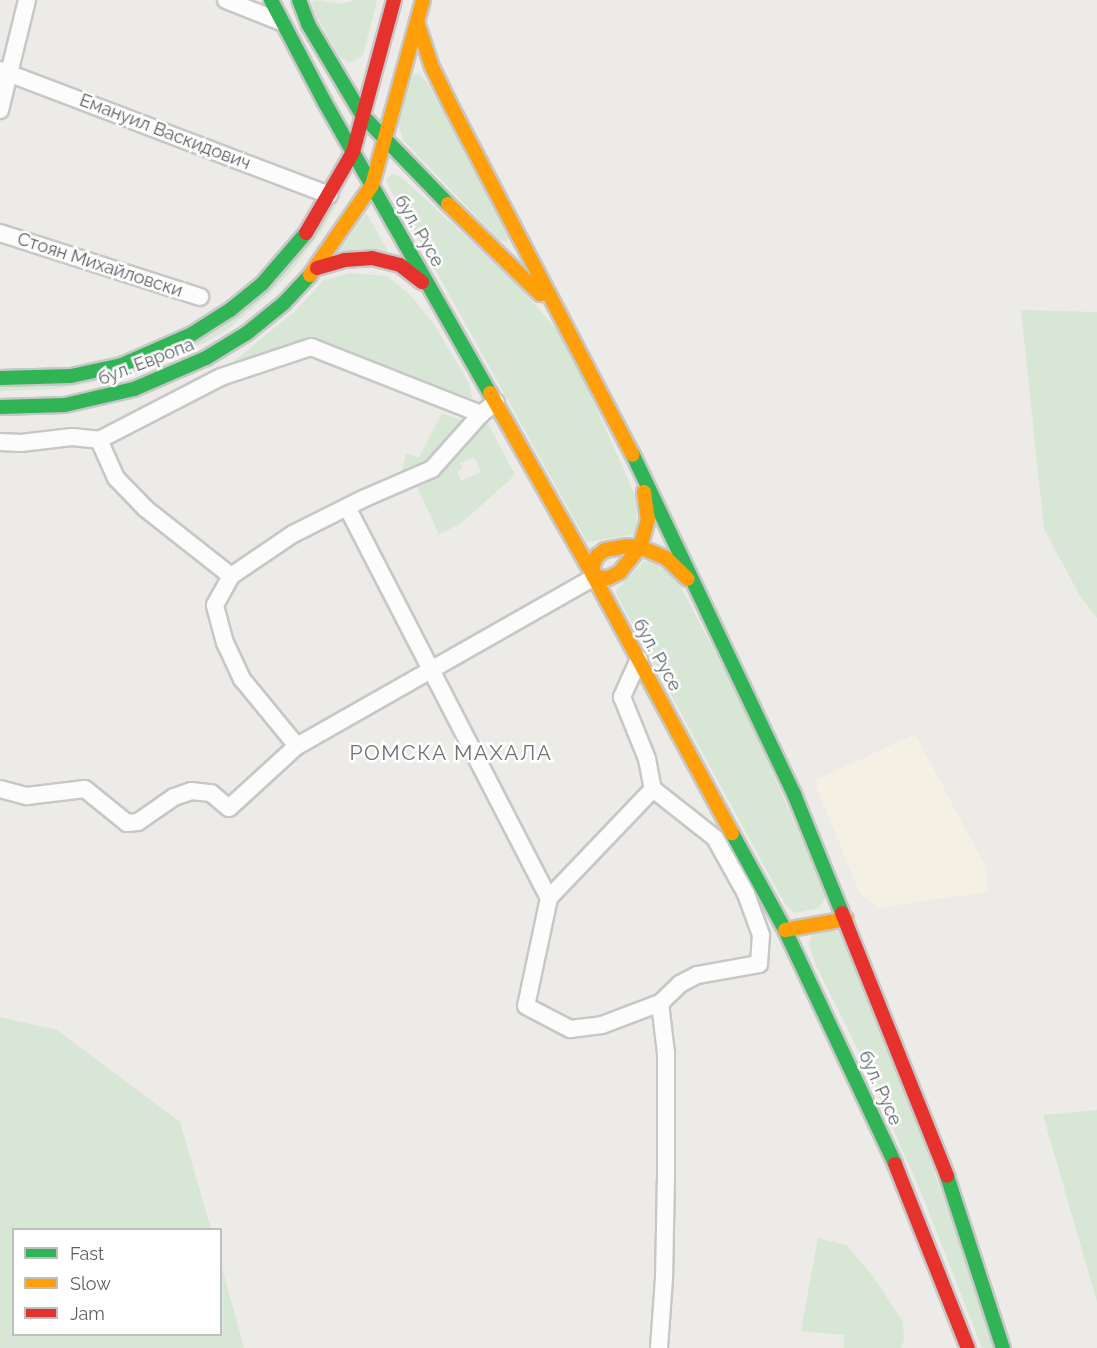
<!DOCTYPE html>
<meta charset="utf-8">
<style>
body{margin:0}
#map{position:relative;width:1097px;height:1348px;overflow:hidden;background:#ecebe8;font-family:Raleway,sans-serif}
div>[style]{position:absolute}
.commercial>*{inset:0;background:#f4f0e3}
.green>*{inset:0;background:#d7e6d5}
.roads{filter:drop-shadow(2px 0 #c7c7c7) drop-shadow(-2px 0 #c7c7c7) drop-shadow(0 2px #c7c7c7) drop-shadow(0 -2px #c7c7c7)}
.street>*{height:16px;margin:-8px;padding:0 8px;transform-origin:8px;border-radius:8px;background:#fcfcfc}
.fast>*{height:14px;margin:-7px;padding:0 7px;transform-origin:7px;border-radius:7px;background:#30b455}
.slow>*{height:14px;margin:-7px;padding:0 7px;transform-origin:7px;border-radius:7px;background:#ff9f0a}
.jam>*{height:14px;margin:-7px;padding:0 7px;transform-origin:7px;border-radius:7px;background:#e5322d}
span{translate:-50% -50%;white-space:nowrap;text-align:center;line-height:1.15;-webkit-text-stroke:5px #fff;paint-order:stroke}
.street-label{font-size:18px;color:#5d6064}
.quarter-label{font-size:21px;color:#6e7276;letter-spacing:1.5px}
.legend{position:absolute;left:12px;top:1228px;width:210px;height:108px;box-sizing:border-box;background:#fff;border:2px solid #bebfc1;margin:0;padding:8px 10px;list-style:none;font-size:18px;color:#5d6064}
.legend li{display:flex;align-items:center;gap:12px;height:30px}
.legend b{width:30px;border:2px solid #bebfc1}
</style>
<div id="map">
<div class="commercial">
<i style="clip-path:polygon(915px 734px,987px 869px,987px 892px,878px 908px,860px 894px,814px 781px)"></i>
</div>
<div class="green">
<i style="clip-path:polygon(316px 0,340px 4px,355px 0,377px 0,363px 55px,355px 61px,348px 62px,339px 56px,316px 15px,311px 2px)"></i>
<i style="clip-path:polygon(419px 74px,427px 82px,509px 238px,506px 242px,499px 240px,403px 140px,398px 123px,413px 75px)"></i>
<i style="clip-path:polygon(392px 174px,401px 177px,512px 279px,558px 331px,571px 351px,636px 497px,637px 534px,587px 542px,387px 183px,386px 179px)"></i>
<i style="clip-path:polygon(343px 192px,323px 229px,292px 270px,267px 296px,229px 328px,206px 342px,146px 369px,95px 382px,53px 389px,0 391px,0 383px,201px 336px)"></i>
<i style="clip-path:polygon(366px 213px,387px 249px,387px 252px,338px 252px)"></i>
<i style="clip-path:polygon(350px 273px,387px 276px,410px 295px,433px 323px,469px 383px,472px 397px,467px 402px,317px 342px,222px 371px,294px 312px,324px 280px)"></i>
<i style="clip-path:polygon(1021px 310px,1097px 312px,1097px 618px,1080px 596px,1044px 529px)"></i>
<i style="clip-path:polygon(evenodd,442px 413px,458px 419px,487px 422px,515px 475px,460px 524px,439px 534px,416px 485px,402px 470px,406px 454px,419px 457px,442px 413px,474px 457px,481px 472px,461px 481px,457px 472px,463px 469px,460px 463px,474px 457px)"></i>
<i style="clip-path:polygon(644px 561px,654px 562px,679px 583px,740px 700px,827px 896px,819px 908px,795px 913px,785px 904px,615px 592px)"></i>
<i style="clip-path:polygon(829px 931px,842px 932px,881px 1025px,998px 1348px,982px 1348px,923px 1197px,864px 1062px,816px 965px,809px 945px,811px 936px)"></i>
<i style="clip-path:polygon(0 1017px,57px 1030px,180px 1122px,211px 1229px,14px 1230px,14px 1334px,220px 1334px,221px 1264px,244px 1348px,0 1348px)"></i>
<i style="clip-path:polygon(1097px 1110px,1097px 1302px,1043px 1115px)"></i>
<i style="clip-path:polygon(818px 1238px,846px 1245px,873px 1276px,903px 1322px,904px 1340px,901px 1348px,844px 1348px,844px 1335px,801px 1331px)"></i>
</div>
<div class="roads">
<div class="street">
<i style="left:226px;top:0;width:59px;rotate:21.8deg"></i>
<i style="left:0;top:70px;width:352px;rotate:20.8deg"></i>
<i style="left:0;top:110px;width:113px;rotate:-76.2deg"></i>
<i style="left:0;top:233px;width:210px;rotate:17.7deg"></i>
<i style="left:99px;top:440px;width:137px;rotate:-27.3deg"></i>
<i style="left:221px;top:377px;width:95px;rotate:-18.4deg"></i>
<i style="left:311px;top:347px;width:183px;rotate:21.5deg"></i>
<i style="left:0;top:442px;width:21px;rotate:3deg"></i>
<i style="left:21px;top:443px;width:51px;rotate:-6.7deg"></i>
<i style="left:72px;top:437px;width:27px;rotate:6deg"></i>
<i style="left:99px;top:440px;width:42px;rotate:65.9deg"></i>
<i style="left:116px;top:478px;width:43px;rotate:45.9deg"></i>
<i style="left:146px;top:509px;width:108px;rotate:38.2deg"></i>
<i style="left:347px;top:507px;width:440px;rotate:62.7deg"></i>
<i style="left:639px;top:659px;width:42px;rotate:114.1deg"></i>
<i style="left:622px;top:697px;width:67px;rotate:68deg"></i>
<i style="left:647px;top:759px;width:31px;rotate:79deg"></i>
<i style="left:653px;top:789px;width:79px;rotate:38.3deg"></i>
<i style="left:715px;top:838px;width:64px;rotate:61deg"></i>
<i style="left:746px;top:894px;width:44px;rotate:69.9deg"></i>
<i style="left:761px;top:935px;width:29px;rotate:94deg"></i>
<i style="left:759px;top:964px;width:63px;rotate:169.9deg"></i>
<i style="left:697px;top:975px;width:19px;rotate:152deg"></i>
<i style="left:680px;top:984px;width:28px;rotate:136deg"></i>
<i style="left:660px;top:1003px;width:50px;rotate:83.2deg"></i>
<i style="left:666px;top:1053px;width:123px;rotate:90deg"></i>
<i style="left:666px;top:1176px;width:102px;rotate:91.1deg"></i>
<i style="left:664px;top:1278px;width:70px;rotate:94.1deg"></i>
<i style="left:297px;top:746px;width:87px;rotate:-129.4deg"></i>
<i style="left:242px;top:679px;width:40px;rotate:-115deg"></i>
<i style="left:225px;top:643px;width:39px;rotate:-105deg"></i>
<i style="left:215px;top:605px;width:33px;rotate:-61deg"></i>
<i style="left:231px;top:576px;width:75px;rotate:-34.1deg"></i>
<i style="left:293px;top:534px;width:80px;rotate:-26.6deg"></i>
<i style="left:365px;top:498px;width:73px;rotate:-23.4deg"></i>
<i style="left:432px;top:469px;width:74px;rotate:-48.3deg"></i>
<i style="left:481px;top:414px;width:19px;rotate:-39deg"></i>
<i style="left:0;top:789px;width:28px;rotate:15deg"></i>
<i style="left:27px;top:796px;width:58px;rotate:-6.9deg"></i>
<i style="left:85px;top:789px;width:54px;rotate:39deg"></i>
<i style="left:127px;top:823px;width:11px;rotate:-5deg"></i>
<i style="left:138px;top:822px;width:44px;rotate:-34.8deg"></i>
<i style="left:174px;top:797px;width:18px;rotate:-19deg"></i>
<i style="left:191px;top:791px;width:20px;rotate:6deg"></i>
<i style="left:211px;top:793px;width:23px;rotate:40deg"></i>
<i style="left:229px;top:808px;width:92px;rotate:-42.4deg"></i>
<i style="left:297px;top:746px;width:342px;rotate:-29.6deg"></i>
<i style="left:653px;top:789px;width:151px;rotate:133.7deg"></i>
<i style="left:549px;top:898px;width:110px;rotate:102deg"></i>
<i style="left:526px;top:1006px;width:50px;rotate:27.6deg"></i>
<i style="left:570px;top:1029px;width:32px;rotate:-7deg"></i>
<i style="left:602px;top:1025px;width:62px;rotate:-20.8deg"></i>
</div>
<div class="fast">
<i style="left:271px;top:0;width:116px;rotate:62.3deg"></i>
<i style="left:325px;top:103px;width:334px;rotate:60.4deg"></i>
<i style="left:299px;top:0;width:26px;rotate:69deg"></i>
<i style="left:308px;top:24px;width:106px;rotate:59.3deg"></i>
<i style="left:362px;top:115px;width:124px;rotate:46deg"></i>
<i style="left:0;top:378px;width:71px;rotate:-1.6deg"></i>
<i style="left:71px;top:376px;width:52px;rotate:-12.2deg"></i>
<i style="left:122px;top:365px;width:77px;rotate:-23.9deg"></i>
<i style="left:192px;top:334px;width:45px;rotate:-32.3deg"></i>
<i style="left:230px;top:310px;width:41px;rotate:-39.1deg"></i>
<i style="left:262px;top:284px;width:67px;rotate:-49.2deg"></i>
<i style="left:0;top:407px;width:65px;rotate:-1.8deg"></i>
<i style="left:65px;top:405px;width:71px;rotate:-13.1deg"></i>
<i style="left:134px;top:389px;width:78px;rotate:-23.3deg"></i>
<i style="left:206px;top:358px;width:48px;rotate:-31.4deg"></i>
<i style="left:247px;top:333px;width:48px;rotate:-39deg"></i>
<i style="left:284px;top:303px;width:38px;rotate:-47deg"></i>
<i style="left:633px;top:455px;width:375px;rotate:64.6deg"></i>
<i style="left:794px;top:794px;width:128px;rotate:68deg"></i>
<i style="left:732px;top:833px;width:111px;rotate:61.3deg"></i>
<i style="left:785px;top:930px;width:259px;rotate:64.8deg"></i>
<i style="left:947px;top:1176px;width:181px;rotate:72deg"></i>
</div>
<div class="slow">
<i style="left:417px;top:22px;width:47px;rotate:71.6deg"></i>
<i style="left:432px;top:67px;width:46px;rotate:64deg"></i>
<i style="left:452px;top:108px;width:391px;rotate:62.5deg"></i>
<i style="left:448px;top:204px;width:129px;rotate:44.4deg"></i>
<i style="left:310px;top:275px;width:109px;rotate:-55.4deg"></i>
<i style="left:372px;top:185px;width:192px;rotate:-74.6deg"></i>
<i style="left:490px;top:393px;width:211px;rotate:60.5deg"></i>
<i style="left:594px;top:577px;width:291px;rotate:61.7deg"></i>
<i style="left:644px;top:492px;width:27px;rotate:82deg"></i>
<i style="left:648px;top:519px;width:29px;rotate:106deg"></i>
<i style="left:640px;top:547px;width:32px;rotate:129deg"></i>
<i style="left:620px;top:572px;width:13px;rotate:153deg"></i>
<i style="left:608px;top:578px;width:14px;rotate:-176deg"></i>
<i style="left:594px;top:577px;width:12px;rotate:-95deg"></i>
<i style="left:593px;top:565px;width:10px;rotate:-66deg"></i>
<i style="left:597px;top:556px;width:10px;rotate:-37deg"></i>
<i style="left:605px;top:550px;width:23px;rotate:-10deg"></i>
<i style="left:628px;top:546px;width:12px;rotate:5deg"></i>
<i style="left:640px;top:547px;width:28px;rotate:23deg"></i>
<i style="left:666px;top:558px;width:30px;rotate:44deg"></i>
<i style="left:785px;top:930px;width:62px;rotate:-10.2deg"></i>
</div>
<div class="jam">
<i style="left:306px;top:233px;width:94px;rotate:-59.9deg"></i>
<i style="left:353px;top:152px;width:157px;rotate:-74.9deg"></i>
<i style="left:317px;top:268px;width:29px;rotate:-16deg"></i>
<i style="left:345px;top:260px;width:27px;rotate:-4deg"></i>
<i style="left:372px;top:258px;width:29px;rotate:14deg"></i>
<i style="left:400px;top:265px;width:28px;rotate:38deg"></i>
<i style="left:842px;top:913px;width:283px;rotate:68.2deg"></i>
<i style="left:895px;top:1164px;width:198px;rotate:68.4deg"></i>
</div>
</div>
<div class="street-label">
<span style="left:165px;top:132px;rotate:21deg">Емануил Васкидович</span>
<span style="left:419px;top:231px;rotate:60deg">бул. Русе</span>
<span style="left:100px;top:265px;rotate:18deg">Стоян Михайловски</span>
<span style="left:146px;top:362px;rotate:-21deg">бул. Европа</span>
<span style="left:657px;top:655px;rotate:61deg">бул. Русе</span>
<span style="left:880px;top:1088px;rotate:66deg">бул. Русе</span>
</div>
<div class="quarter-label">
<span style="left:451px;top:753px">РОМСКА МАХАЛА</span>
</div>
<ul class="legend">
<li><b style="height:8px;background:#30b455"></b>Fast</li>
<li><b style="height:8px;background:#ff9f0a"></b>Slow</li>
<li><b style="height:8px;background:#e5322d"></b>Jam</li>
</ul>
</div>
